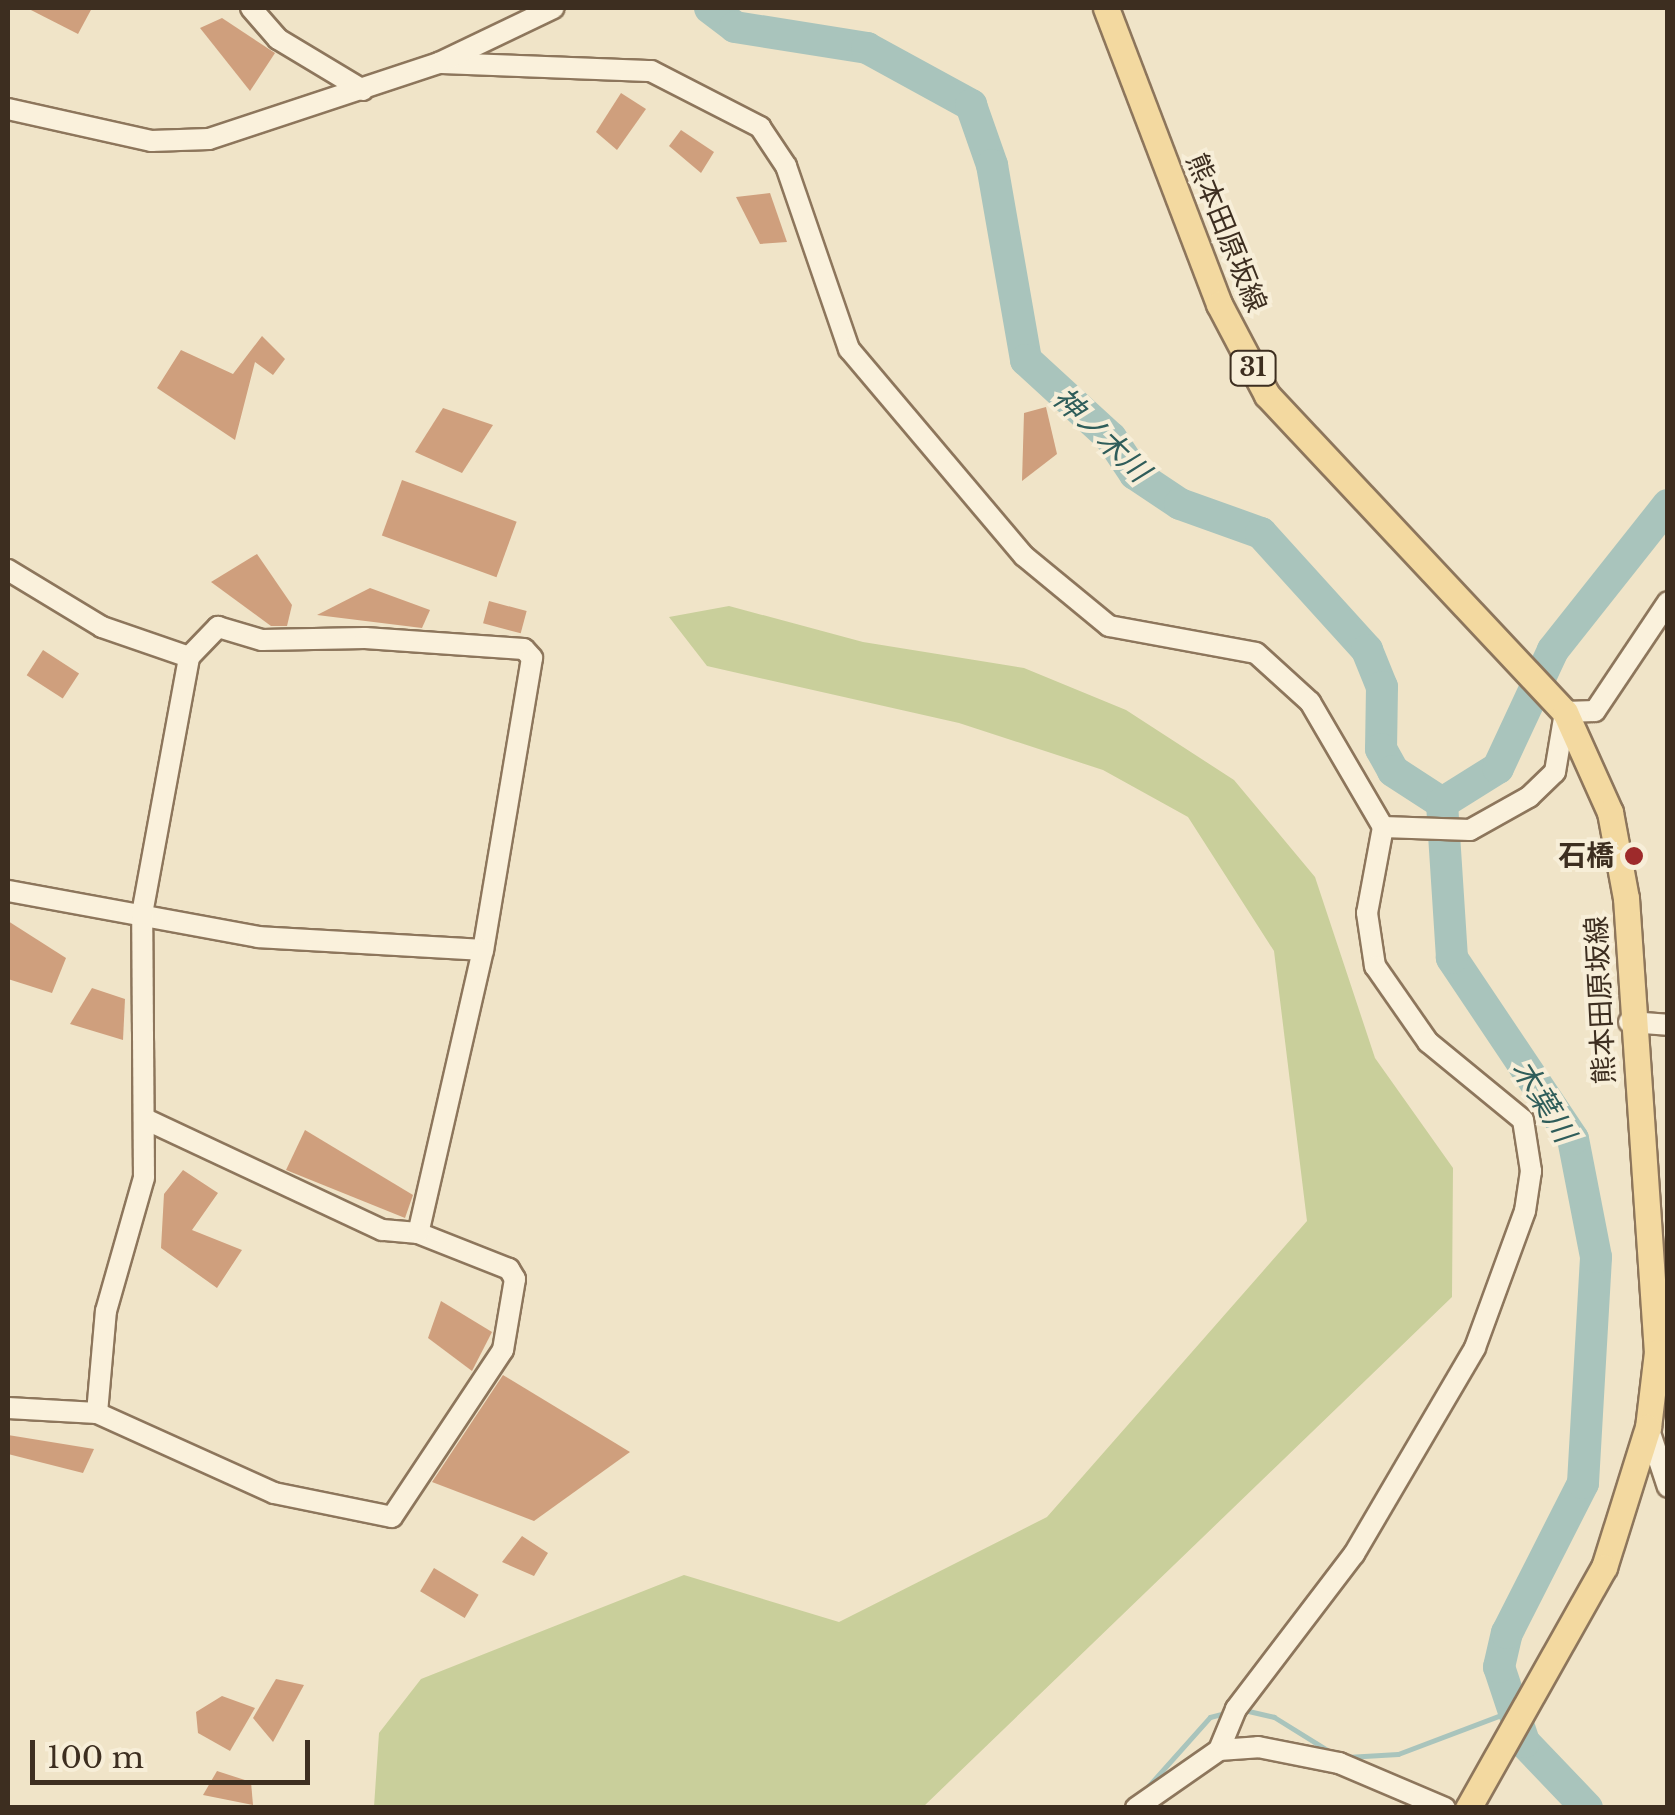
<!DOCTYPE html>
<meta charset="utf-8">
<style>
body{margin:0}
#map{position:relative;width:1675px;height:1815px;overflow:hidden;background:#f0e4c8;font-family:"Libre Baskerville","Noto Sans JP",serif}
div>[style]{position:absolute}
.green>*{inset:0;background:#c9cf9b}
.stream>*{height:5px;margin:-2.5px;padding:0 2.5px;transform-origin:2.5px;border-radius:2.5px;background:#a9c4bc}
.river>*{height:32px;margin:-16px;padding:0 16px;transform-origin:16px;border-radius:16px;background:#a9c4bc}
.building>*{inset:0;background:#cf9f7d;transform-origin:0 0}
.roads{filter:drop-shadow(2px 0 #8d765c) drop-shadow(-2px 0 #8d765c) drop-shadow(0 2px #8d765c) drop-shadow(0 -2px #8d765c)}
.minor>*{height:20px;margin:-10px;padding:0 10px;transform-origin:10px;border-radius:10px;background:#faf1dc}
.major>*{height:25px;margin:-12.5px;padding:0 12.5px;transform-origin:12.5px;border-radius:12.5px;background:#f3d9a0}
.dots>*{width:28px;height:28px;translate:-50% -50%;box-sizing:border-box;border:5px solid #f7eed8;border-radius:50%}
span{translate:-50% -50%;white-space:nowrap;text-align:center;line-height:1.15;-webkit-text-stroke:8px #f7eed8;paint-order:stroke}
.shield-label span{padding:2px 8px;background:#f7eed8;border:2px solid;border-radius:8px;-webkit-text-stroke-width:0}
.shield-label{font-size:25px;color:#3d2e20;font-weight:700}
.street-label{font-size:28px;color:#3d2e20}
.poi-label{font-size:28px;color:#3d2e20;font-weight:700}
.right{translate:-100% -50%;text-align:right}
.water-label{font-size:30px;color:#2f5d5a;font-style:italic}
.frame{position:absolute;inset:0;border:10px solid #3d2e20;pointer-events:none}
.scale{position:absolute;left:30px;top:1740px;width:280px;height:45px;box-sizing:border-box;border:5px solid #3d2e20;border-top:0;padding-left:12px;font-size:30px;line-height:35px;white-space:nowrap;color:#3d2e20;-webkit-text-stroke:8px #f7eed8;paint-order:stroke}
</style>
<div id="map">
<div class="green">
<i style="clip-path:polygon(729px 606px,863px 642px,1024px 668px,1126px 710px,1234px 780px,1315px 877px,1375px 1058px,1453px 1168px,1452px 1297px,923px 1807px,374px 1807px,379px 1733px,421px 1679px,684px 1575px,839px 1622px,1047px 1517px,1307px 1221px,1274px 951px,1188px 817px,1103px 770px,959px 723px,707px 666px,669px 617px)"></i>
</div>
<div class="stream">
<i style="left:1244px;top:1710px;width:31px;rotate:13deg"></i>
<i style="left:1274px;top:1717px;width:68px;rotate:31.8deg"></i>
<i style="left:1347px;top:1757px;width:51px;rotate:-3.4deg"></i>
<i style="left:1398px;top:1754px;width:119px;rotate:-20.7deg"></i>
<i style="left:1144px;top:1791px;width:99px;rotate:-48.3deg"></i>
<i style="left:1210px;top:1717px;width:20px;rotate:-15deg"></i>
</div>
<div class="river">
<i style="left:710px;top:8px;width:31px;rotate:37deg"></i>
<i style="left:735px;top:27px;width:134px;rotate:9deg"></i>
<i style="left:867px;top:48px;width:119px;rotate:28.7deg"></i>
<i style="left:971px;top:105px;width:64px;rotate:70.7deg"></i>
<i style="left:992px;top:165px;width:198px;rotate:80.1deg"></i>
<i style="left:1026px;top:360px;width:115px;rotate:42.5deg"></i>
<i style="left:1111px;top:438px;width:43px;rotate:56.3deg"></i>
<i style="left:1135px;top:474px;width:54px;rotate:33.7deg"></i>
<i style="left:1180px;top:504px;width:86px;rotate:19.7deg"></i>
<i style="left:1261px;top:533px;width:158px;rotate:47.8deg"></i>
<i style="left:1367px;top:650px;width:40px;rotate:68deg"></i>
<i style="left:1382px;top:687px;width:62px;rotate:90.9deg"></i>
<i style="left:1381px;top:749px;width:25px;rotate:61deg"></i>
<i style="left:1393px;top:771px;width:59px;rotate:33.1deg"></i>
<i style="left:1587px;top:1808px;width:91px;rotate:-133.7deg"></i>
<i style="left:1524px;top:1742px;width:79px;rotate:-108.4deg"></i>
<i style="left:1499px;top:1667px;width:35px;rotate:-77deg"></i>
<i style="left:1507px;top:1633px;width:168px;rotate:-63.1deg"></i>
<i style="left:1583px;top:1483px;width:226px;rotate:-86.7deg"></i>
<i style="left:1596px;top:1257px;width:120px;rotate:-101deg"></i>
<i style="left:1573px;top:1139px;width:218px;rotate:-123.8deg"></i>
<i style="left:1452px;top:958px;width:155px;rotate:-93.7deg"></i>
<i style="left:1442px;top:803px;width:66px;rotate:-32deg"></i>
<i style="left:1498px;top:768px;width:130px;rotate:-65deg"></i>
<i style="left:1553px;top:650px;width:185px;rotate:-51.6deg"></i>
</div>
<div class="building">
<i style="clip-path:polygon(27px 8px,92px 8px,78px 34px)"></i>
<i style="clip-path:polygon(222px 18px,275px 53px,250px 91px,200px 28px)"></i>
<i style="clip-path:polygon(621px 93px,646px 109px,617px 150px,596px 132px)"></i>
<i style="clip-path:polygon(681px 130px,714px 152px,701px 173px,669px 146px)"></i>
<i style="clip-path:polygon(770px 193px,787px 242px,760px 244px,736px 197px)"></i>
<i style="clip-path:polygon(262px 336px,285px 359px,273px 375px,255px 362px,235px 440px,157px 388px,181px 350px,233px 374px)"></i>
<i style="clip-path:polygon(1046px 407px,1057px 454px,1022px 481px,1024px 413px)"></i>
<i style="clip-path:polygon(443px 408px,493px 425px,462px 473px,415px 452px)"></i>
<i style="left:402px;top:480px;width:122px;height:59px;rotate:20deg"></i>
<i style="clip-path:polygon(257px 554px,292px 605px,287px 626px,271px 626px,211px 582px)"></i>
<i style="clip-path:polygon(370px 588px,430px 610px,422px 628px,317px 615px)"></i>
<i style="left:489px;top:601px;width:39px;height:23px;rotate:15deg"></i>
<i style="left:43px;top:650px;width:43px;height:30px;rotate:33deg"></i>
<i style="clip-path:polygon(8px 921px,66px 958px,52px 993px,8px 979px)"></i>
<i style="clip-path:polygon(92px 988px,125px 999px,123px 1040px,70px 1024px)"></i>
<i style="clip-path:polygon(305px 1130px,413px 1195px,405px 1218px,286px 1170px)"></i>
<i style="clip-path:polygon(183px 1170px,218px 1193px,192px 1230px,242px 1250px,217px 1288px,161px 1248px,164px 1194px)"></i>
<i style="clip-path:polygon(441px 1301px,492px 1332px,472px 1371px,428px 1338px)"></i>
<i style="clip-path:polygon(503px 1375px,630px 1452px,534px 1521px,432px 1482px)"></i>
<i style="clip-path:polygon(8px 1435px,94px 1449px,83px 1473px,8px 1454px)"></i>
<i style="clip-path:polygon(522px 1536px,548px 1553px,534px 1576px,502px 1562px)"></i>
<i style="left:434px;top:1568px;width:52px;height:27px;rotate:31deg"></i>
<i style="clip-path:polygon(276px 1679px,304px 1685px,273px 1742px,253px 1718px)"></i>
<i style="clip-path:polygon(222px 1696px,255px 1708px,230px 1751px,198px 1733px,196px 1712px)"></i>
<i style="clip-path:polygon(217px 1771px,251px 1782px,253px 1805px,203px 1795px)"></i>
</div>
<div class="roads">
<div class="minor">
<i style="left:251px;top:8px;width:41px;rotate:48.9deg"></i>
<i style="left:278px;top:39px;width:99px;rotate:31deg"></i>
<i style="left:439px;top:63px;width:212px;rotate:2.2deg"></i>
<i style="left:651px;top:71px;width:123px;rotate:27.2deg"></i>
<i style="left:760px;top:127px;width:47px;rotate:56.3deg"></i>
<i style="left:786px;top:166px;width:194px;rotate:71deg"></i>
<i style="left:849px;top:349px;width:271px;rotate:49.8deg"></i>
<i style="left:1024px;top:556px;width:110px;rotate:39.5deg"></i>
<i style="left:1109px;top:626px;width:149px;rotate:10.4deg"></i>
<i style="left:1256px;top:653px;width:73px;rotate:42.2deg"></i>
<i style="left:1310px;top:702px;width:145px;rotate:59.7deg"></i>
<i style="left:1383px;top:827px;width:87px;rotate:100.5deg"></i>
<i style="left:1367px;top:913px;width:54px;rotate:81.4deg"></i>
<i style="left:1375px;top:966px;width:93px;rotate:55.1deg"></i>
<i style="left:1428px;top:1042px;width:123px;rotate:39.4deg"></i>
<i style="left:1523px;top:1120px;width:52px;rotate:81.1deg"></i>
<i style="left:1531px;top:1171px;width:40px;rotate:98.5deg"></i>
<i style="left:1525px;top:1211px;width:146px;rotate:110.1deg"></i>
<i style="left:1475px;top:1348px;width:239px;rotate:120.4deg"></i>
<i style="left:1354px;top:1554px;width:195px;rotate:127.3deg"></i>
<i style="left:1236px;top:1709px;width:44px;rotate:112.5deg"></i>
<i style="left:8px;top:109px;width:147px;rotate:12.6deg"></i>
<i style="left:151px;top:141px;width:58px;rotate:-2deg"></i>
<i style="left:209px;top:139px;width:242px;rotate:-18.3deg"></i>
<i style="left:439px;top:63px;width:127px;rotate:-25.6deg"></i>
<i style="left:8px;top:570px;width:110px;rotate:31.2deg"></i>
<i style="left:102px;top:627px;width:92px;rotate:19deg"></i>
<i style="left:1383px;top:827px;width:87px;rotate:2deg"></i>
<i style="left:1470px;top:830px;width:68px;rotate:-29.2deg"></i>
<i style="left:1529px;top:797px;width:36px;rotate:-44deg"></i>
<i style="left:1555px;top:772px;width:61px;rotate:-80.5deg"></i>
<i style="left:1565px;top:712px;width:30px;rotate:-2deg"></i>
<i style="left:1595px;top:711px;width:131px;rotate:-56.2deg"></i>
<i style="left:8px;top:891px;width:254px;rotate:10.4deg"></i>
<i style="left:258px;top:937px;width:225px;rotate:3.3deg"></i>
<i style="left:1629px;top:1022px;width:39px;rotate:4deg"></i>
<i style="left:8px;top:1408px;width:89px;rotate:3.2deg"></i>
<i style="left:97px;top:1413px;width:194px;rotate:24.3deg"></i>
<i style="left:274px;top:1493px;width:120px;rotate:11.5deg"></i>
<i style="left:392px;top:1517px;width:201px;rotate:-56.4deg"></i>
<i style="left:503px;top:1350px;width:72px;rotate:-80.4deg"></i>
<i style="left:515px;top:1279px;width:12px;rotate:-121deg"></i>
<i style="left:509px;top:1269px;width:98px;rotate:-158.4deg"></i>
<i style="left:418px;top:1233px;width:36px;rotate:-175deg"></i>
<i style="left:382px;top:1230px;width:262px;rotate:-154.9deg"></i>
<i style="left:97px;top:1413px;width:102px;rotate:-85deg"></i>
<i style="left:106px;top:1311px;width:138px;rotate:-74.1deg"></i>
<i style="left:144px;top:1178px;width:264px;rotate:-90.4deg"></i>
<i style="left:142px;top:914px;width:261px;rotate:-79.6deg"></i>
<i style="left:189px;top:657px;width:42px;rotate:-46deg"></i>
<i style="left:218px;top:627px;width:46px;rotate:16.5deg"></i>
<i style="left:262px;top:640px;width:103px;rotate:-1.1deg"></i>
<i style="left:365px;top:638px;width:159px;rotate:4deg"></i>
<i style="left:524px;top:649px;width:12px;rotate:48deg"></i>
<i style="left:532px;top:658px;width:296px;rotate:99.5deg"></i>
<i style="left:483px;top:950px;width:290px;rotate:102.9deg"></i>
<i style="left:1648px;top:1427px;width:63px;rotate:71.6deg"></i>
<i style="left:1136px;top:1808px;width:101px;rotate:-34.9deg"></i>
<i style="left:1219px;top:1750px;width:39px;rotate:-4deg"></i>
<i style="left:1258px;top:1747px;width:83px;rotate:11.2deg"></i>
<i style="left:1339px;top:1763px;width:115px;rotate:23deg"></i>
</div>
<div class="major">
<i style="left:1106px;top:8px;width:317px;rotate:69.1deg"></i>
<i style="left:1219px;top:304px;width:103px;rotate:62.2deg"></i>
<i style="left:1267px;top:395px;width:435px;rotate:46.8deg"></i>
<i style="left:1565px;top:712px;width:110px;rotate:65.8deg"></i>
<i style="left:1610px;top:812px;width:87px;rotate:79.5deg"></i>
<i style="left:1626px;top:898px;width:455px;rotate:86.1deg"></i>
<i style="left:1657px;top:1352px;width:76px;rotate:96.8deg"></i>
<i style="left:1648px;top:1427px;width:147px;rotate:107.4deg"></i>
<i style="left:1604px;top:1567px;width:277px;rotate:119.4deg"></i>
</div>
</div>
<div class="dots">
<i style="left:1634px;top:856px;background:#9e2a2b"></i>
</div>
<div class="shield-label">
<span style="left:1253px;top:368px">31</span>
</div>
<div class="street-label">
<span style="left:1226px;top:233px;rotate:68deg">熊本田原坂線</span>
<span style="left:1601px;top:1000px;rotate:-93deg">熊本田原坂線</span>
</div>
<div class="poi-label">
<span class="right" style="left:1614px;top:856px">石橋</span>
</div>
<div class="water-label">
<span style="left:1101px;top:435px;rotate:44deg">神ノ木川</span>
<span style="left:1543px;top:1101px;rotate:58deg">木葉川</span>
</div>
<div class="frame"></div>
<div class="scale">100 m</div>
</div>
